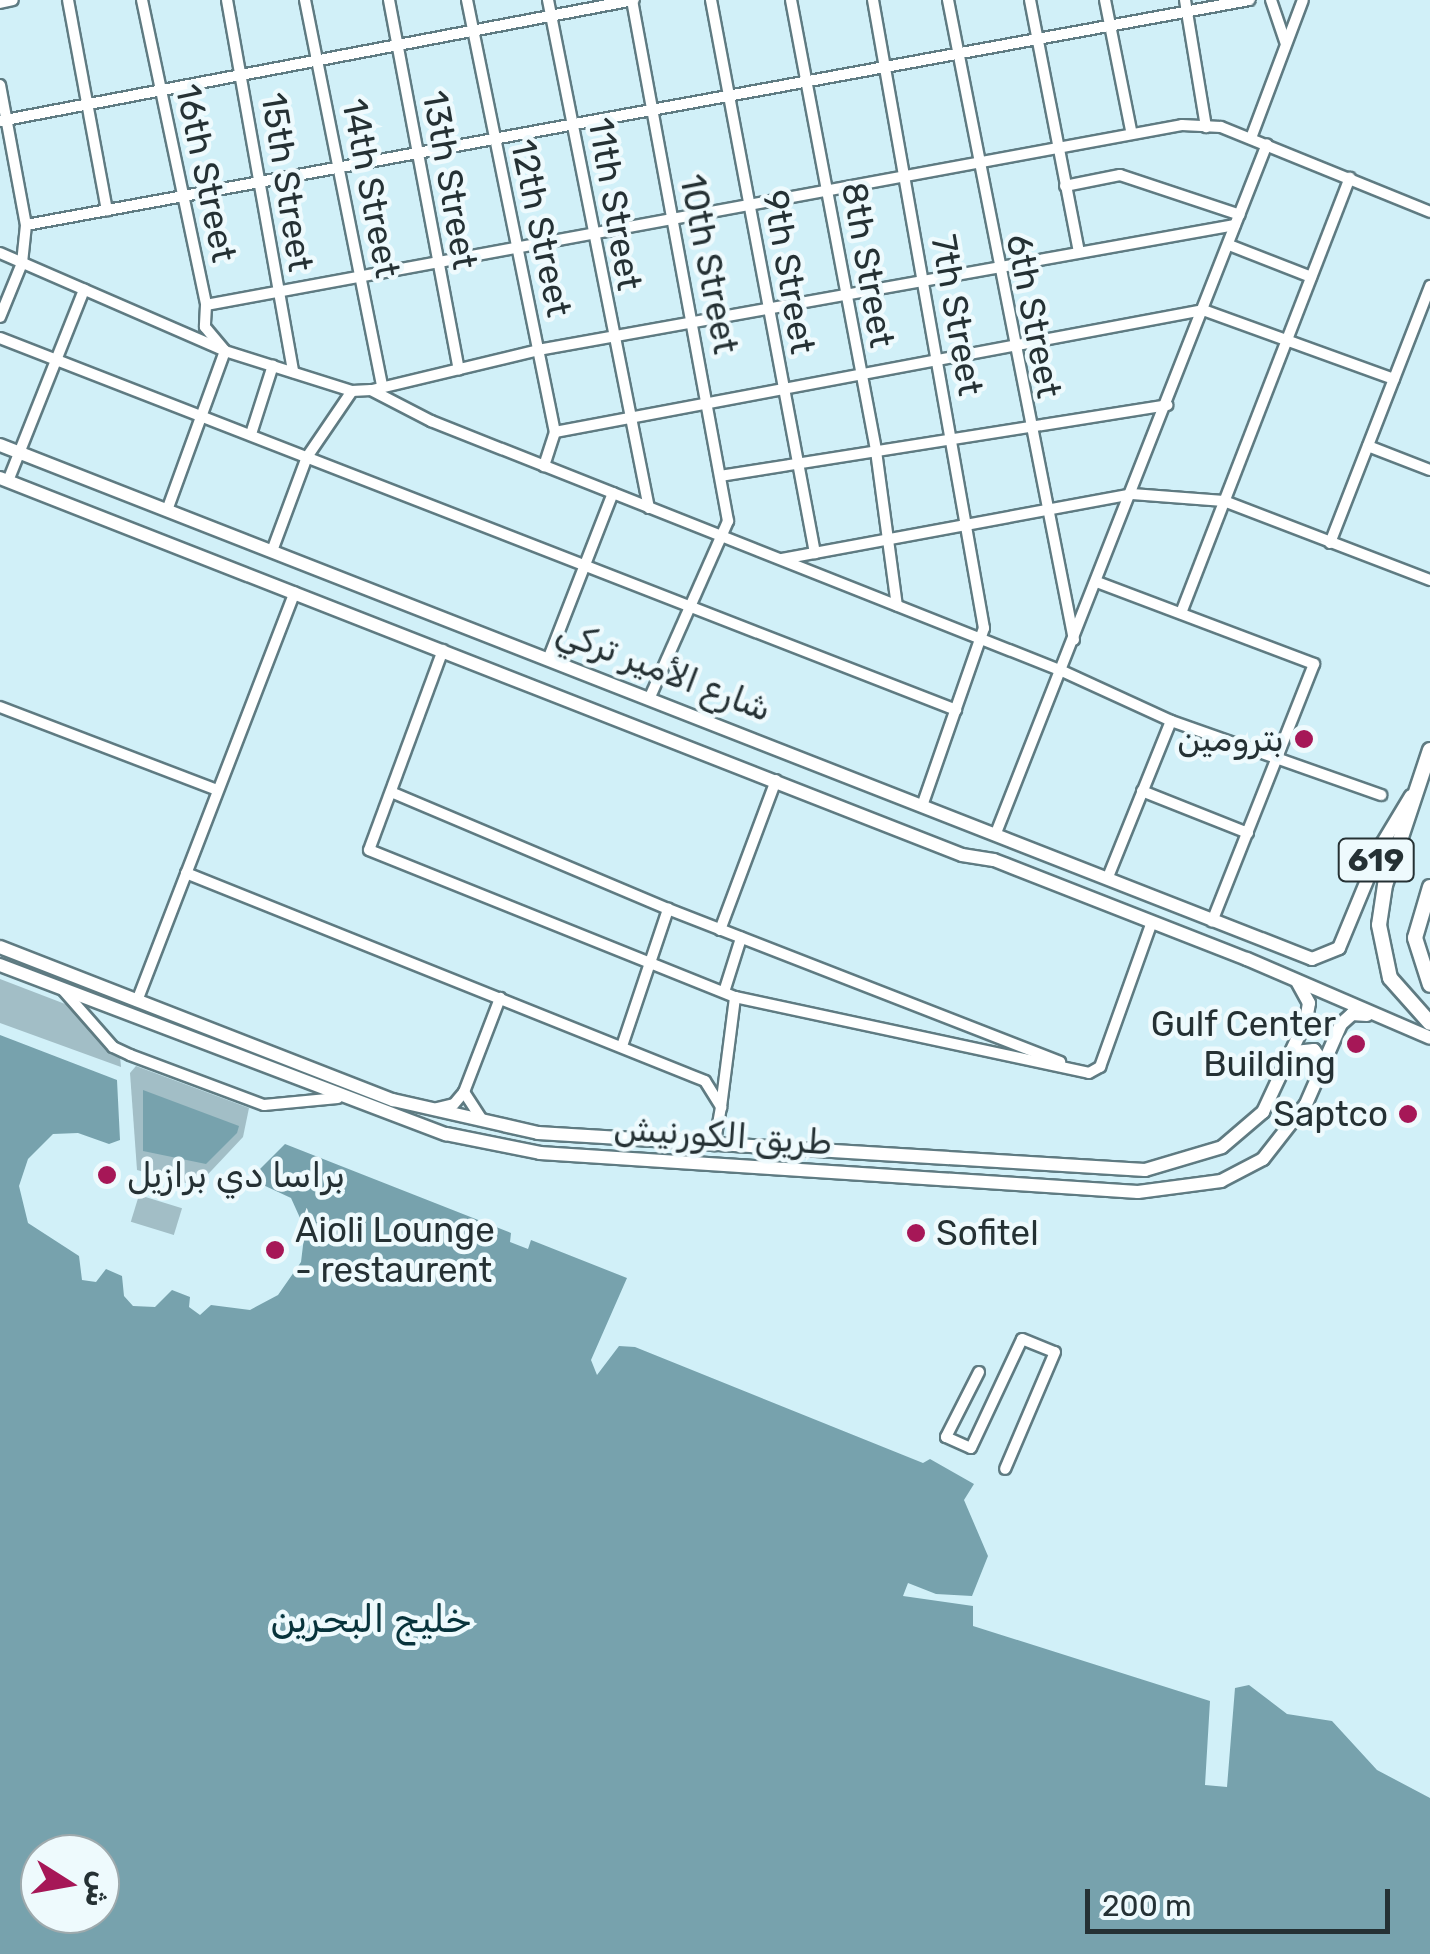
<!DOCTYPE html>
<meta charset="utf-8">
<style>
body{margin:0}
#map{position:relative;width:1430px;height:1954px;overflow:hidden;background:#d1f0f8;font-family:Rubik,Cairo,sans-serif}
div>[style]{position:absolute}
.green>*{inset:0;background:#a2bec6;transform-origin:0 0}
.water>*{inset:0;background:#77a2ad}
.roads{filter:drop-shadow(2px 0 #5f7b82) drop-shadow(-2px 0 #5f7b82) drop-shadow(0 2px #5f7b82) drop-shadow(0 -2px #5f7b82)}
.minor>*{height:10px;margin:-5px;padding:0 5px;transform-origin:5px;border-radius:5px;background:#fff}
.major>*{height:12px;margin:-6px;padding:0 6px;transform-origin:6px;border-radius:6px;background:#fff}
.highway>*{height:14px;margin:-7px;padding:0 7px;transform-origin:7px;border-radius:7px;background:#fff}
.dots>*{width:28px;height:28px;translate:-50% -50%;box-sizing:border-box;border:5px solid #eefafd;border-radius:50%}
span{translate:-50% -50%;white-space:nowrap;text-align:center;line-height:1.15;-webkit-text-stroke:9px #eefafd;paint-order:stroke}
.shield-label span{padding:2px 8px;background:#eefafd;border:2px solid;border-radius:8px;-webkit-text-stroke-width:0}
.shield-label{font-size:32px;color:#253134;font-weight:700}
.street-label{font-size:35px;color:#253134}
.poi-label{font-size:35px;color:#253134}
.right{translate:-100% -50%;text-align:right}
.left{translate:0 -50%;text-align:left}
.water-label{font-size:38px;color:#07333b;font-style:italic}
.north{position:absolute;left:20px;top:1834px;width:100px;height:100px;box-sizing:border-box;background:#eefafd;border:2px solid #9eaaad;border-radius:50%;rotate:101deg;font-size:28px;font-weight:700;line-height:40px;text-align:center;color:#253134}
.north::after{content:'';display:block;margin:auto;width:35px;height:45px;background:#a61757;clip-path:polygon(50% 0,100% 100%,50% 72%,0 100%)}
.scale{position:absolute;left:1085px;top:1889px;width:305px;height:45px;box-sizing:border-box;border:5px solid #253134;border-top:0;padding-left:12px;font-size:30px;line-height:35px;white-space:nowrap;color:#253134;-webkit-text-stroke:8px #eefafd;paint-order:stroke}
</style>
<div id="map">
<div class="green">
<i style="clip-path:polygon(0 979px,73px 1007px,120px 1056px,121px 1067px,0 1023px)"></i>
<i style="clip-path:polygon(136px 1066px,249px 1108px,243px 1137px,197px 1186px,137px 1170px,130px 1073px)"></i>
<i style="left:139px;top:1195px;width:45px;height:28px;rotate:17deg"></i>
</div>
<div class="water">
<i style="clip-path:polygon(evenodd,0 1035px,117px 1080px,120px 1140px,109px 1144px,78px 1133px,53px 1134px,28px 1159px,19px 1186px,28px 1223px,79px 1256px,82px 1280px,96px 1282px,106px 1269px,122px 1276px,124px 1296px,133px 1306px,155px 1307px,172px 1290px,190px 1297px,189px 1307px,200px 1315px,211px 1305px,250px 1310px,278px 1295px,301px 1262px,305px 1229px,291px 1198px,250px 1179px,285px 1144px,511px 1233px,510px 1242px,528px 1249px,531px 1240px,627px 1278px,591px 1360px,597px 1375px,619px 1346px,635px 1347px,923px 1463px,930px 1459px,974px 1484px,964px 1500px,988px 1556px,972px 1596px,936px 1594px,908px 1583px,903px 1596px,973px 1606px,973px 1626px,1210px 1701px,1205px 1785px,1227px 1787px,1235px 1688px,1249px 1685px,1287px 1714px,1332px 1721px,1377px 1770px,1430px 1798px,1430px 1954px,0 1954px,0 1035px,40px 1854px,100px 1854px,100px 1914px,40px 1914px,40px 1854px)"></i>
<i style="clip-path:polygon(143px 1090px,239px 1126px,237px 1133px,206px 1164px,143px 1151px)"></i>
</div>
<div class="roads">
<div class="minor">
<i style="left:68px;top:0;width:214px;rotate:79.5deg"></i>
<i style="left:142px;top:0;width:312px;rotate:78.1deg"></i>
<i style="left:206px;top:305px;width:22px;rotate:93deg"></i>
<i style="left:205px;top:327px;width:31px;rotate:50deg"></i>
<i style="left:225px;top:351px;width:169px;rotate:110deg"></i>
<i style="left:227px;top:0;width:378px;rotate:79.9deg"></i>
<i style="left:305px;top:0;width:395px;rotate:78.7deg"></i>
<i style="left:389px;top:0;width:376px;rotate:79.3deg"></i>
<i style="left:467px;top:0;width:441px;rotate:78.5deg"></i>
<i style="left:555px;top:432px;width:36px;rotate:108deg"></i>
<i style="left:548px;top:0;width:518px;rotate:78.76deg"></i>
<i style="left:632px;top:0;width:530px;rotate:79.56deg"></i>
<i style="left:728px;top:521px;width:193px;rotate:113.9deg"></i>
<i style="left:711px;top:0;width:563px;rotate:79.35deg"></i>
<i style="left:791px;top:0;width:459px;rotate:79.3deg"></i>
<i style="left:876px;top:451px;width:156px;rotate:82.3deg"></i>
<i style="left:873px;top:0;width:638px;rotate:79.98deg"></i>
<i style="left:984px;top:628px;width:185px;rotate:109.2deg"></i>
<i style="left:948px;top:0;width:652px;rotate:78.86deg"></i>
<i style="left:1030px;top:0;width:257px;rotate:79deg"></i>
<i style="left:1105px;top:0;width:133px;rotate:78.7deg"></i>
<i style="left:1185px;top:0;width:129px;rotate:80.6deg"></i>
<i style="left:1271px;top:0;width:46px;rotate:71.2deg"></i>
<i style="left:0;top:3px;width:13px;rotate:-13deg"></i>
<i style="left:0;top:85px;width:142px;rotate:79.5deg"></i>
<i style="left:0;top:121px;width:645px;rotate:-10.81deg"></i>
<i style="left:1251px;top:138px;width:147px;rotate:-69.4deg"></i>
<i style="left:1065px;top:186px;width:56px;rotate:-11.3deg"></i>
<i style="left:1120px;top:175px;width:126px;rotate:18.4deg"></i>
<i style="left:1229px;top:245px;width:88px;rotate:21.3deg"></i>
<i style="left:0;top:253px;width:245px;rotate:23.5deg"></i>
<i style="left:225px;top:351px;width:133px;rotate:17.5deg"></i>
<i style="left:352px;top:391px;width:19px;rotate:-3deg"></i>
<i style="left:371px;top:390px;width:68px;rotate:27.3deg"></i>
<i style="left:431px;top:421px;width:679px;rotate:21.61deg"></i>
<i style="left:1062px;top:671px;width:120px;rotate:24.6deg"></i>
<i style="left:1171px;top:721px;width:223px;rotate:19.4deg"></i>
<i style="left:206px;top:305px;width:992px;rotate:-10.45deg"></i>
<i style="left:1182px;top:125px;width:39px;rotate:3deg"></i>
<i style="left:1221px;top:127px;width:226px;rotate:22.1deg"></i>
<i style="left:0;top:317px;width:58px;rotate:-67.8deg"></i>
<i style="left:22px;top:263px;width:38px;rotate:-84deg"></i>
<i style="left:26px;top:225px;width:1244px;rotate:-10.42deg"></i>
<i style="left:0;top:338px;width:1026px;rotate:21.26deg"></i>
<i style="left:372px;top:390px;width:171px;rotate:-13.5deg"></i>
<i style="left:538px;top:350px;width:708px;rotate:-10.17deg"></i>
<i style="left:555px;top:432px;width:659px;rotate:-10.66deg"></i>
<i style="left:1203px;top:310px;width:203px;rotate:19.9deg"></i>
<i style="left:251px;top:434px;width:72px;rotate:-72.3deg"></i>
<i style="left:1368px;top:446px;width:66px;rotate:21.2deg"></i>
<i style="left:720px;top:476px;width:453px;rotate:-9deg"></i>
<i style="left:8px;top:481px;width:206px;rotate:-68.3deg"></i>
<i style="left:1330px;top:543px;width:276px;rotate:-68.7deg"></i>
<i style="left:272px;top:551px;width:100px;rotate:-69.6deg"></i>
<i style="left:307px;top:457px;width:80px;rotate:-55.7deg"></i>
<i style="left:782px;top:559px;width:356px;rotate:-10.5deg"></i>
<i style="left:1132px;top:494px;width:92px;rotate:4.4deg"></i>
<i style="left:1224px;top:501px;width:221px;rotate:21deg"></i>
<i style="left:1097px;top:582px;width:232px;rotate:20.7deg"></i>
<i style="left:1314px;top:664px;width:277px;rotate:111.6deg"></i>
<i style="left:1181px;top:613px;width:467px;rotate:-68.8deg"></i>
<i style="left:443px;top:650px;width:213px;rotate:110.3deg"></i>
<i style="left:369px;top:850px;width:394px;rotate:21.9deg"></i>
<i style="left:735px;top:997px;width:362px;rotate:12.1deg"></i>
<i style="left:1089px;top:1073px;width:13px;rotate:-29deg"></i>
<i style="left:1100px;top:1067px;width:154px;rotate:-70.3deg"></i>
<i style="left:549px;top:657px;width:176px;rotate:-68.7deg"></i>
<i style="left:0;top:707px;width:232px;rotate:20.9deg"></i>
<i style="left:1142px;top:791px;width:114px;rotate:21.6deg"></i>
<i style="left:391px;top:792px;width:301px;rotate:22.9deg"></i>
<i style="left:668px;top:909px;width:421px;rotate:21.3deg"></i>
<i style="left:996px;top:833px;width:740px;rotate:-68.53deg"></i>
<i style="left:186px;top:873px;width:559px;rotate:21.84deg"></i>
<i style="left:705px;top:1081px;width:31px;rotate:58deg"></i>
<i style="left:721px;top:1107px;width:39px;rotate:100deg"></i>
<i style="left:1108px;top:877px;width:168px;rotate:-68deg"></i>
<i style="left:720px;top:930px;width:160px;rotate:-69.5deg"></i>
<i style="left:63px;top:990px;width:76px;rotate:48.7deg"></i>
<i style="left:113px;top:1047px;width:19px;rotate:25deg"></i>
<i style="left:130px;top:1055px;width:143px;rotate:20.5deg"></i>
<i style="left:264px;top:1105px;width:74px;rotate:-5.4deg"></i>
<i style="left:724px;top:992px;width:57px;rotate:-72.5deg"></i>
<i style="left:137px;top:1001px;width:438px;rotate:-68.9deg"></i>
<i style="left:622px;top:1046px;width:145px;rotate:-71.4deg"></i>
<i style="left:464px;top:1092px;width:33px;rotate:57deg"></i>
<i style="left:721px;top:1107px;width:111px;rotate:-82.7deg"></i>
<i style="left:437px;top:1108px;width:17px;rotate:-13deg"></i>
<i style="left:454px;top:1104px;width:16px;rotate:-50deg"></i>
<i style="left:464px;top:1092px;width:101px;rotate:-69deg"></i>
<i style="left:979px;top:1372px;width:73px;rotate:116.9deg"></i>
<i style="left:946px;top:1437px;width:27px;rotate:24deg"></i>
<i style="left:971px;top:1448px;width:120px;rotate:-64.9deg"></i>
<i style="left:1022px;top:1339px;width:35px;rotate:22deg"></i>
<i style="left:1055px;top:1352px;width:127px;rotate:113.1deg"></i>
</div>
<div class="major">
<i style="left:0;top:445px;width:1409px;rotate:21.39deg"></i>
<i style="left:1312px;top:959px;width:29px;rotate:-22deg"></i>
<i style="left:1339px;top:948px;width:113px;rotate:-67.5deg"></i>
<i style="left:1382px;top:844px;width:56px;rotate:-58.9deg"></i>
<i style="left:0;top:478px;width:1033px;rotate:21.4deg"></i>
<i style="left:962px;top:855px;width:32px;rotate:9deg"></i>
<i style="left:994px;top:860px;width:272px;rotate:21.4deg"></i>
<i style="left:1247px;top:959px;width:199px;rotate:23.3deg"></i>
<i style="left:0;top:947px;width:422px;rotate:21.3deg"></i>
<i style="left:393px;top:1100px;width:149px;rotate:12.8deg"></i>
<i style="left:538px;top:1133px;width:608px;rotate:3.49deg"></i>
<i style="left:1145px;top:1170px;width:80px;rotate:-16.6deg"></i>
<i style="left:1222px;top:1147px;width:54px;rotate:-40.5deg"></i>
<i style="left:1263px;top:1112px;width:102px;rotate:-64.9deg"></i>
<i style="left:1306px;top:1020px;width:17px;rotate:-80deg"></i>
<i style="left:1309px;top:1003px;width:25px;rotate:-119deg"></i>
<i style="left:0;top:965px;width:477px;rotate:20.8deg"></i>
<i style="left:446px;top:1134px;width:96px;rotate:11.4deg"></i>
<i style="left:540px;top:1153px;width:599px;rotate:3.73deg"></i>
<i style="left:1138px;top:1192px;width:84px;rotate:-7.5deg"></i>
<i style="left:1221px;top:1181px;width:47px;rotate:-27.6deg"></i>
<i style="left:1263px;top:1159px;width:70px;rotate:-52deg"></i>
<i style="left:1306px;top:1104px;width:87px;rotate:-66.4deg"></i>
<i style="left:1341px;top:1024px;width:15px;rotate:-42deg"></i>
<i style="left:1352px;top:1014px;width:15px;rotate:4deg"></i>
<i style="left:1295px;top:1052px;width:19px;rotate:-6deg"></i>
<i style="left:1314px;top:1050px;width:17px;rotate:54deg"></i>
</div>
<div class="highway">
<i style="left:1430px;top:750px;width:142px;rotate:108.4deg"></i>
<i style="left:1385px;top:885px;width:40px;rotate:98.5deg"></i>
<i style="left:1379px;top:925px;width:54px;rotate:78.3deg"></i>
<i style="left:1390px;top:978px;width:60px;rotate:48.4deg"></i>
<i style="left:1430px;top:887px;width:53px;rotate:106.4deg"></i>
<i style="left:1415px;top:938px;width:49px;rotate:72.3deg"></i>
</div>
</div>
<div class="dots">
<i style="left:1304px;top:739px;background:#a61757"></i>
<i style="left:1356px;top:1044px;background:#a61757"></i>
<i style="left:1408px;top:1114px;background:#a61757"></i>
<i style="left:107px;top:1175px;background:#a61757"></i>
<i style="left:916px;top:1233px;background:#a61757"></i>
<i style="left:275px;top:1250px;background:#a61757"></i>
</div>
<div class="shield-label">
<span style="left:1376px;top:860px">619</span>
</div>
<div class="street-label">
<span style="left:206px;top:173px;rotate:78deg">16th Street</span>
<span style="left:450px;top:180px;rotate:80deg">13th Street</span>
<span style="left:287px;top:182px;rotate:81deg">15th Street</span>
<span style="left:371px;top:188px;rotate:79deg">14th Street</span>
<span style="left:615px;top:204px;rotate:80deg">11th Street</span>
<span style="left:541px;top:228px;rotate:78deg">12th Street</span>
<span style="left:709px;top:264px;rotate:79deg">10th Street</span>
<span style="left:868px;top:265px;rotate:80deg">8th Street</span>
<span style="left:789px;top:272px;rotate:80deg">9th Street</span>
<span style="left:957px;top:315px;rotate:80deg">7th Street</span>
<span style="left:1034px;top:316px;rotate:79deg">6th Street</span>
<span style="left:664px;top:670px;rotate:21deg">شارع الأمير تركي</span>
<span style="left:723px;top:1135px;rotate:4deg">طريق الكورنيش</span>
</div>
<div class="poi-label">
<span class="right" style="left:1284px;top:739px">بترومين</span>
<span class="right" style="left:1336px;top:1044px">Gulf Center<br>Building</span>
<span class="right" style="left:1388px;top:1114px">Saptco</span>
<span class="left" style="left:127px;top:1175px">براسا دي برازيل</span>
<span class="left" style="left:295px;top:1250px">Aioli Lounge<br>- restaurent</span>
<span class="left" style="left:936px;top:1233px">Sofitel</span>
</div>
<div class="water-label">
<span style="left:371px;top:1620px">خليج البحرين</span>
</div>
<div class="north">ش</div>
<div class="scale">200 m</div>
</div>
